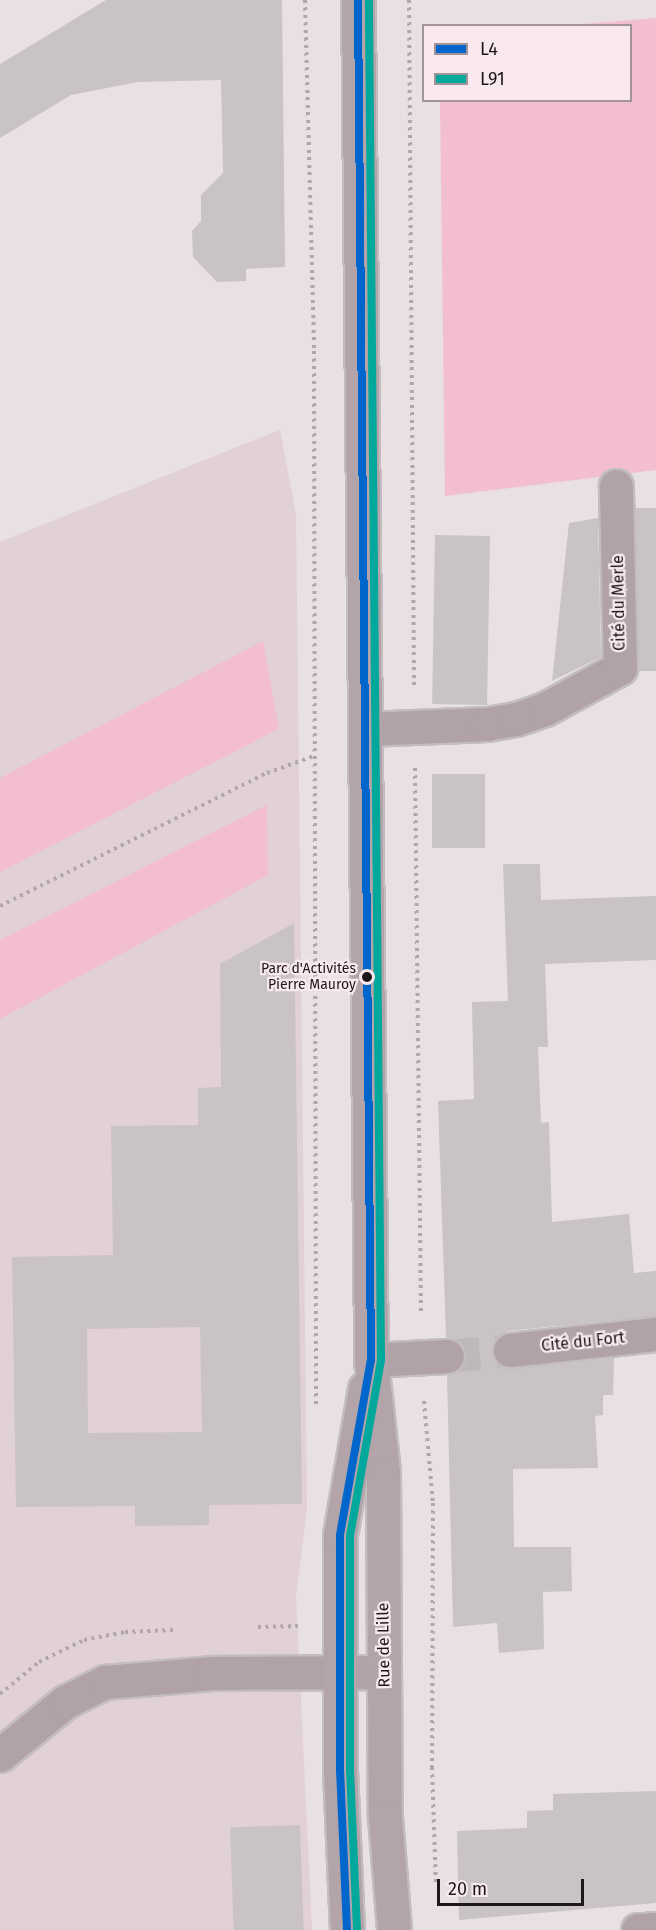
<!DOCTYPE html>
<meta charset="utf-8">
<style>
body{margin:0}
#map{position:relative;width:656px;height:1930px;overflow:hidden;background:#e8e0e2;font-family:"Fira Sans",sans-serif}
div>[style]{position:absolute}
.built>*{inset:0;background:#e1d0d4}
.green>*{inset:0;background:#f3becf}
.building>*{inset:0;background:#cac3c5;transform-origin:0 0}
.minor-tunnel>*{height:33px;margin-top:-16.5px;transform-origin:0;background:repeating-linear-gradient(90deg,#bfb8ba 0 33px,transparent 0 49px)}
.path>*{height:4px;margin-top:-2px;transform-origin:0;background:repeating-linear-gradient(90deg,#b1a6aa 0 3px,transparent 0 7.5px)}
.roads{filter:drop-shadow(2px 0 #c3bdbf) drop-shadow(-2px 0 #c3bdbf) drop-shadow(0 2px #c3bdbf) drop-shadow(0 -2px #c3bdbf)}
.minor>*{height:33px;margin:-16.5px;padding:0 16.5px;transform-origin:16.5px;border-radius:16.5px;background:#b0a2a6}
.primary>*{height:33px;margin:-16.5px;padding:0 16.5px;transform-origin:16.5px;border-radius:16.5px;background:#b2a4a8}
.bus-1>*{height:8px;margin:-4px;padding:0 4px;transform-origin:4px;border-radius:4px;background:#06c}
.bus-2>*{height:8px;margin:-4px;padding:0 4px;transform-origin:4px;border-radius:4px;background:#03a89c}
.dots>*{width:16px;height:16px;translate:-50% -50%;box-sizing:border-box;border:3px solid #f9e9ee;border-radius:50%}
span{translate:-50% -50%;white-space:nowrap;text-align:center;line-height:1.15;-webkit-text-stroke:4.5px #f9e9ee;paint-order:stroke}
.bus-label{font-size:14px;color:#1d1719}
.right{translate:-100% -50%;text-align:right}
.street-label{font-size:16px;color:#1d1719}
.legend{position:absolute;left:422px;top:24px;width:210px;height:78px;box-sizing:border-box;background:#f9e9ee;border:2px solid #a19599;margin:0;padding:8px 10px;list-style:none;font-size:18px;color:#1d1719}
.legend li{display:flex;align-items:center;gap:12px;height:30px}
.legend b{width:30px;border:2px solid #a19599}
.scale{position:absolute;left:437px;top:1879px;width:147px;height:27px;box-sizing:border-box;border:3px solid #1d1719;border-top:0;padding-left:8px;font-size:18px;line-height:21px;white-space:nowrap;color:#1d1719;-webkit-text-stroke:4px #f9e9ee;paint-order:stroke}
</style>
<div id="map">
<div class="built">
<i style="clip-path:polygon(280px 430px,296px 514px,307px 1509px,296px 1596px,312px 1930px,0 1930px,0 542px)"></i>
</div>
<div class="green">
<i style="clip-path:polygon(656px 18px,656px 470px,445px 496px,440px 101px,630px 100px,630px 26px,572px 25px)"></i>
<i style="clip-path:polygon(263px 641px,279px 729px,0 872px,0 778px)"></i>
<i style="clip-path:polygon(267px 805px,268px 875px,0 1019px,0 940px)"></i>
</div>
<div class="building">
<i style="clip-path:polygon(106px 0,282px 0,285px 267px,246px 269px,246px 281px,217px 282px,193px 257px,192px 231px,201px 221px,201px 195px,223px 173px,221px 80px,138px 82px,71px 95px,0 138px,0 64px)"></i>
<i style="left:656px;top:508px;width:163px;height:21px;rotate:90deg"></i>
<i style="clip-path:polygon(598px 518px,601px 657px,552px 681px,569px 523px)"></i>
<i style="left:490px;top:536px;width:169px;height:55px;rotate:91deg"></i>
<i style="left:432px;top:774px;width:53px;height:74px"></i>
<i style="clip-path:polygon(503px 864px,540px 864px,541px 900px,656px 896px,656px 960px,545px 964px,548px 1047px,538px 1047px,541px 1123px,549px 1122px,552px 1222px,629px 1214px,634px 1273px,656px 1271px,656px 1316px,508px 1331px,493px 1342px,495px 1361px,511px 1369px,614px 1358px,613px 1395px,603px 1395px,603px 1415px,595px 1416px,598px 1468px,513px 1469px,514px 1547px,571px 1547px,572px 1591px,543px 1592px,544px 1649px,499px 1653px,497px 1623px,453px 1627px,447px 1375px,458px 1371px,466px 1356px,462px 1345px,446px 1337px,438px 1101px,474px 1099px,472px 1002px,508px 1001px)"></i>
<i style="clip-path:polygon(evenodd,294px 923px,302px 1504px,209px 1505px,209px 1525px,135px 1526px,135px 1506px,16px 1507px,12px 1257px,113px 1255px,111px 1126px,198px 1125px,198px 1088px,221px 1087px,220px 964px,294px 923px,200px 1327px,202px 1432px,88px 1433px,87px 1329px,200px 1327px)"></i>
<i style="clip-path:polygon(656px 1791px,656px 1903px,459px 1920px,457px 1831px,527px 1828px,527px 1811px,553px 1810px,553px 1794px)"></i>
<i style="left:300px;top:1825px;width:105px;height:70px;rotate:88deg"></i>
</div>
<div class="minor-tunnel">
<i style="left:447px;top:1356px;width:63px;rotate:-5.4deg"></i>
</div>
<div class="path">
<i style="left:305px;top:0;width:351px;rotate:88.5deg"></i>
<i style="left:314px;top:351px;width:1055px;rotate:89.89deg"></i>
<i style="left:409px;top:0;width:685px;rotate:89.58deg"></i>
<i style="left:415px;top:768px;width:547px;rotate:89.37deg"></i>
<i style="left:0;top:906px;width:298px;rotate:-26.5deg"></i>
<i style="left:267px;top:773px;width:50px;rotate:-19.9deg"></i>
<i style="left:424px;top:1401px;width:102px;rotate:85deg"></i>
<i style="left:433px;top:1503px;width:264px;rotate:90.2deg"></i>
<i style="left:432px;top:1767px;width:118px;rotate:88.1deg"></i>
<i style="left:258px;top:1627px;width:40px;rotate:-1.4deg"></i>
<i style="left:0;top:1694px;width:50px;rotate:-39.4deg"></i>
<i style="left:39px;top:1662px;width:50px;rotate:-26.1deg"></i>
<i style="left:84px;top:1640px;width:42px;rotate:-11deg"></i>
<i style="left:125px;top:1632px;width:50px;rotate:-2.3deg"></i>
</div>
<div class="roads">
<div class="minor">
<i style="left:365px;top:729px;width:122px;rotate:-2.3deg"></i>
<i style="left:487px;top:724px;width:29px;rotate:-10deg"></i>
<i style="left:516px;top:719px;width:31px;rotate:-19deg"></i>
<i style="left:545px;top:709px;width:85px;rotate:-28.7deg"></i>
<i style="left:620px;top:668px;width:182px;rotate:-91.3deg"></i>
<i style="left:510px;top:1350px;width:147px;rotate:-6.3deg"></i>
<i style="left:371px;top:1360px;width:76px;rotate:-3deg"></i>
<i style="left:0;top:1755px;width:84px;rotate:-39.2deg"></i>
<i style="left:65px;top:1702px;width:45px;rotate:-26.6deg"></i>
<i style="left:105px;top:1682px;width:108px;rotate:-4.8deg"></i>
<i style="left:213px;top:1673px;width:171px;rotate:-0.3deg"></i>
<i style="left:638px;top:1930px;width:18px;rotate:-3deg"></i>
</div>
<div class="primary">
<i style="left:358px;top:0;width:1360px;rotate:89.45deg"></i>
<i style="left:371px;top:1360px;width:114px;rotate:83.9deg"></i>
<i style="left:383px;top:1473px;width:344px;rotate:89.7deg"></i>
<i style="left:385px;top:1817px;width:113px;rotate:85.4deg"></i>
<i style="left:347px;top:1930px;width:159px;rotate:-92.5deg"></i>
<i style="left:340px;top:1771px;width:236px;rotate:-90deg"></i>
<i style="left:340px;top:1535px;width:149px;rotate:-80.3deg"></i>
</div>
</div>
<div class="bus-1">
<i style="left:347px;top:1930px;width:159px;rotate:-92.5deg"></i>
<i style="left:340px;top:1771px;width:236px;rotate:-90deg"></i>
<i style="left:340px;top:1535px;width:178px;rotate:-80deg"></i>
<i style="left:371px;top:1360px;width:1360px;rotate:-90.55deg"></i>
</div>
<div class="bus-2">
<i style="left:357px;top:1930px;width:159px;rotate:-92.5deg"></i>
<i style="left:350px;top:1771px;width:235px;rotate:-90deg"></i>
<i style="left:350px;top:1536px;width:179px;rotate:-80deg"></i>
<i style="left:381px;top:1360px;width:1360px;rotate:-90.51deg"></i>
</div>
<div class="dots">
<i style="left:367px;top:977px;background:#1d1719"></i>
</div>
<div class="bus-label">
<span class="right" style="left:356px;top:977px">Parc d'Activités<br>Pierre Mauroy</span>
</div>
<div class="street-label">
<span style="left:619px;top:603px;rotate:-91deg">Cité du Merle</span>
<span style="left:583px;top:1342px;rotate:-6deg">Cité du Fort</span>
<span style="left:384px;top:1645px;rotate:-91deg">Rue de Lille</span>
</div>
<ul class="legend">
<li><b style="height:8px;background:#06c"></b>L4</li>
<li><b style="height:8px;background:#03a89c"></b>L91</li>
</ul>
<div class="scale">20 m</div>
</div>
